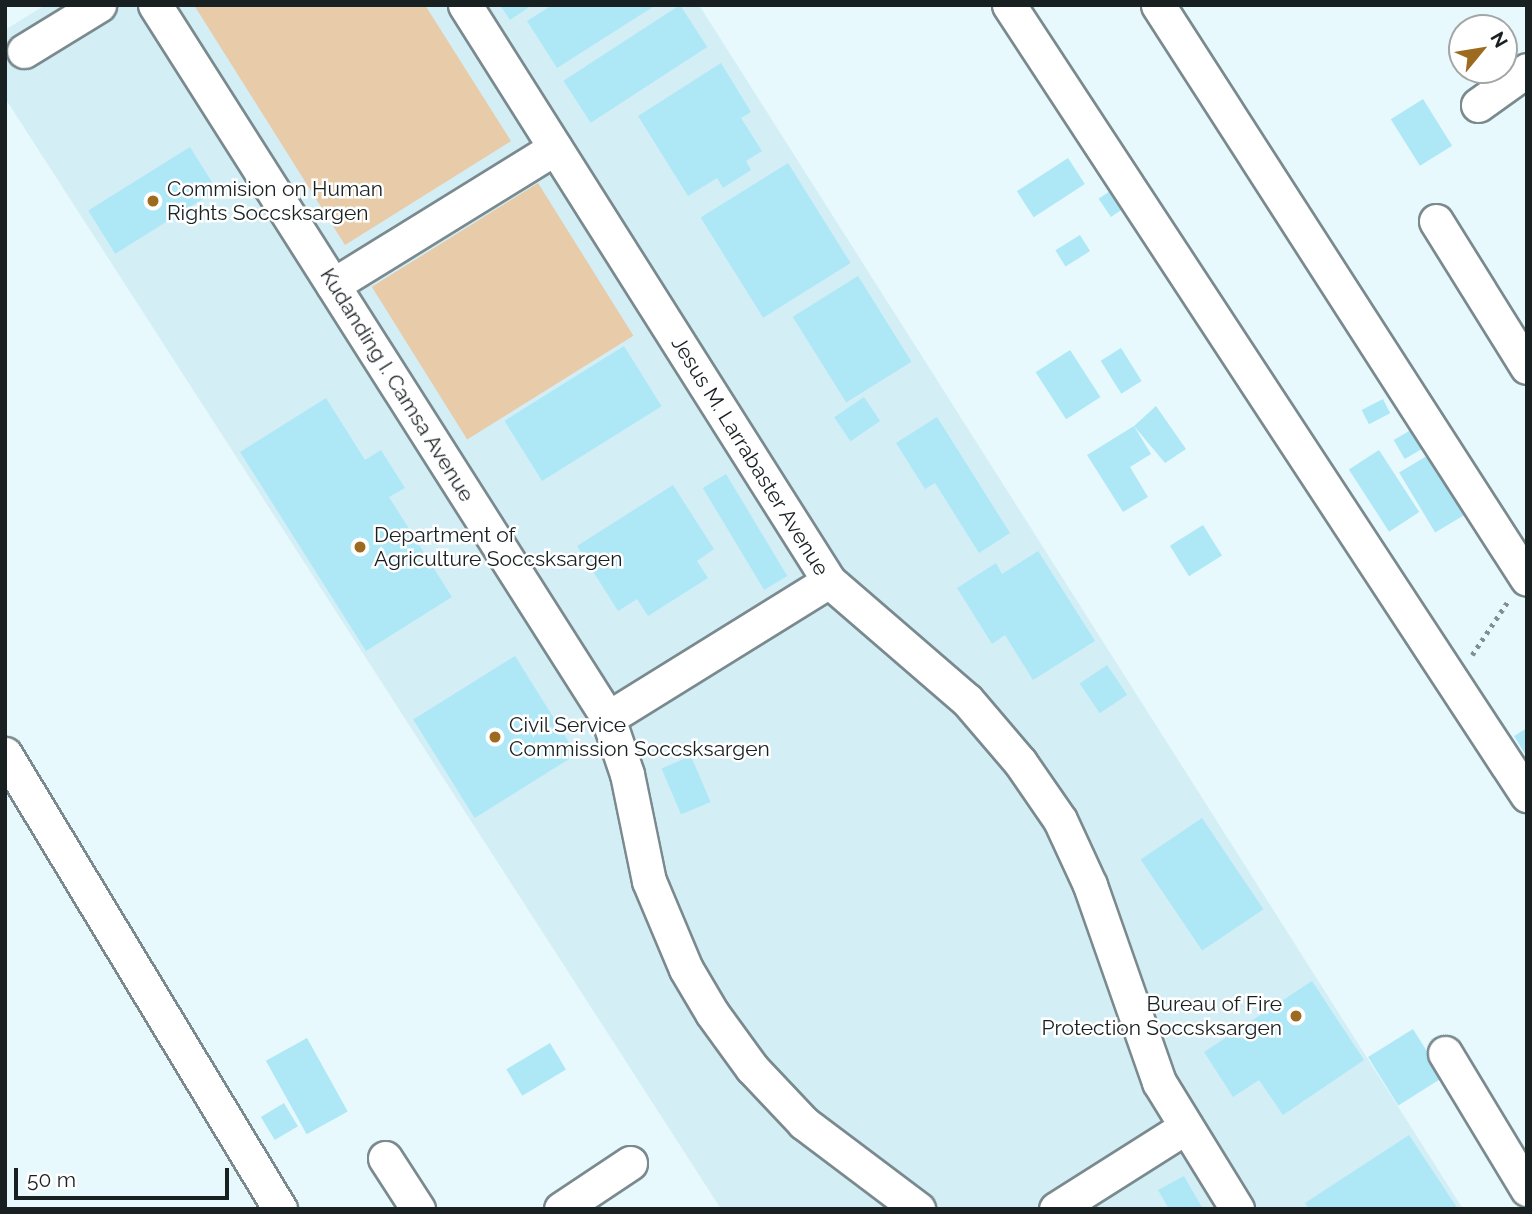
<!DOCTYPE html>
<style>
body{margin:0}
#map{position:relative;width:1532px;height:1214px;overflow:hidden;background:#e7f9fd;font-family:Raleway,sans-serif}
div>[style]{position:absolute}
.built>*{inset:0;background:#d3eef5}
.green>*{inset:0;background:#e8cba8;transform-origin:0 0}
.building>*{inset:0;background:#aee8f7;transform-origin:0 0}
.path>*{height:4.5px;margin-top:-2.25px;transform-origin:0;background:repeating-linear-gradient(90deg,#828e91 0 3.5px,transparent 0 8.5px)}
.roads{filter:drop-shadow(2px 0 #7a8a8e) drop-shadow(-2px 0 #7a8a8e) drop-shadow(0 2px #7a8a8e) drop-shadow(0 -2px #7a8a8e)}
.minor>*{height:33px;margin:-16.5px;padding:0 16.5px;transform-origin:16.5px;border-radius:16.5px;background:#fff}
.dots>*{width:19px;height:19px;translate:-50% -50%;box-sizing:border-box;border:4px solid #fff;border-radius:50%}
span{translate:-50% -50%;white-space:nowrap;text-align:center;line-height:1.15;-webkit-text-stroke:5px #fff;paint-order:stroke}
.poi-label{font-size:21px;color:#192022}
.left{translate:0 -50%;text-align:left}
.right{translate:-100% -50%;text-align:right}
.street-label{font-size:21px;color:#192022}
.frame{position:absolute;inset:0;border:7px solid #192022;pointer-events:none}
.north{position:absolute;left:1448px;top:14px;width:70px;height:70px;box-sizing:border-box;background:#fff;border:2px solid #a3a6a7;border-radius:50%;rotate:60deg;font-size:19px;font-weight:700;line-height:28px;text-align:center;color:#192022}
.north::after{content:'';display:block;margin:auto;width:24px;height:32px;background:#9d6b20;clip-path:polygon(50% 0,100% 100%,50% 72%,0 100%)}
.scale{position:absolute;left:14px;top:1168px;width:215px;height:32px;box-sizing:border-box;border:4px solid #192022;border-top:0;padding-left:9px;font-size:21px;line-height:24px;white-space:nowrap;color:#192022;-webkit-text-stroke:5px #fff;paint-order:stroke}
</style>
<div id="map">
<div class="built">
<i style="clip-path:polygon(45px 5px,699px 5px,1463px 1209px,721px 1209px,5px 98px,5px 30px)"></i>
</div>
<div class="green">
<i style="clip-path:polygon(194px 5px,425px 5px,511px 141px,345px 245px)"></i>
<i style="left:538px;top:183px;width:180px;height:196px;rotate:58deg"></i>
</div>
<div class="building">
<i style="clip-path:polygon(500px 5px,532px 5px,510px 20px)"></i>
<i style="clip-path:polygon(552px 5px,656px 5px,557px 68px,527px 21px)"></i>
<i style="left:680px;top:5px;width:50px;height:139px;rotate:57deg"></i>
<i style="clip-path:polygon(721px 63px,751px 112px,741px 118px,762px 151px,746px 161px,751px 170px,723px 188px,717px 178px,688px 196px,638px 116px)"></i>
<i style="left:1423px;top:99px;width:55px;height:38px;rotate:58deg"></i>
<i style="left:190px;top:147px;width:51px;height:120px;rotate:58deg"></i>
<i style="left:1068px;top:158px;width:31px;height:61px;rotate:57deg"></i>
<i style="left:788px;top:163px;width:118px;height:103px;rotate:58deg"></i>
<i style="left:1116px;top:187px;width:22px;height:21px;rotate:56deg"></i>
<i style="left:1080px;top:235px;width:19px;height:29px;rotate:58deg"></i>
<i style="left:858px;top:276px;width:101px;height:77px;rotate:58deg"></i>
<i style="left:624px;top:346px;width:71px;height:141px;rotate:58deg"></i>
<i style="left:1121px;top:348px;width:39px;height:24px;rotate:58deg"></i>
<i style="left:1070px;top:350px;width:56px;height:41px;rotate:57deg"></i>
<i style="left:864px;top:397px;width:29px;height:36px;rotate:56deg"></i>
<i style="clip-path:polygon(326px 398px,365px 460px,381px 450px,405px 488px,389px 497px,452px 597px,366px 651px,240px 452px)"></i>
<i style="left:1383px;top:399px;width:16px;height:24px;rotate:63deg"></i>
<i style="clip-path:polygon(1156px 406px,1186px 449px,1165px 463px,1134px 426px)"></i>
<i style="clip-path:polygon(937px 417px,1010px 533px,979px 553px,935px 483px,925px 489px,896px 443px)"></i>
<i style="clip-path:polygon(1134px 426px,1151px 454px,1130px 467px,1148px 497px,1123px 512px,1087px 455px)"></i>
<i style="left:1411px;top:430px;width:22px;height:20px;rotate:60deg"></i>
<i style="left:1379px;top:450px;width:74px;height:36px;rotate:57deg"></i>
<i style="left:1430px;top:454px;width:70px;height:36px;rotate:59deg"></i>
<i style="left:726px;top:474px;width:119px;height:27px;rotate:59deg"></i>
<i style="clip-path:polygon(673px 485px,714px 549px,697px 561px,708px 578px,648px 616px,637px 599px,618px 611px,577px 546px)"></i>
<i style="left:1203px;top:525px;width:36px;height:39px;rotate:58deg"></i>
<i style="clip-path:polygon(1038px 551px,1095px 641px,1033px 680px,1005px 635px,992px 644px,957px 588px,996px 563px,1002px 574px)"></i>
<i style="left:515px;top:656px;width:116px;height:120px;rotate:58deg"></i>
<i style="left:1107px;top:665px;width:36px;height:33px;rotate:56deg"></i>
<i style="clip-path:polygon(1527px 728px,1527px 757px,1514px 736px)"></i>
<i style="left:691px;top:756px;width:50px;height:32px;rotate:67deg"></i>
<i style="left:1202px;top:818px;width:110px;height:74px;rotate:56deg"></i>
<i style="clip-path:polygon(1312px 981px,1364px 1060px,1283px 1115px,1259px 1080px,1233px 1097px,1204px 1052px)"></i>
<i style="left:1413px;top:1029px;width:57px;height:53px;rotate:58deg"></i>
<i style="left:307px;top:1038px;width:84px;height:47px;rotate:61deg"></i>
<i style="left:550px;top:1043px;width:31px;height:51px;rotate:59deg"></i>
<i style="left:284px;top:1103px;width:27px;height:27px;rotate:59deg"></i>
<i style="clip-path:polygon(1409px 1135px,1458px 1209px,1309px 1209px,1305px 1203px)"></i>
<i style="clip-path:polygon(1184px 1176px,1203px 1209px,1169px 1209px,1158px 1190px)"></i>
</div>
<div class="path">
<i style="left:1472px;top:655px;width:65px;rotate:-56.3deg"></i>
</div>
<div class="roads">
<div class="minor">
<i style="left:155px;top:5px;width:845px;rotate:57.57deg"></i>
<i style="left:608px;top:718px;width:59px;rotate:71.3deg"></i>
<i style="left:627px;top:774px;width:109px;rotate:78.4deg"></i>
<i style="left:649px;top:881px;width:95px;rotate:67.2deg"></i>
<i style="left:686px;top:969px;width:51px;rotate:59.4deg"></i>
<i style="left:712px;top:1013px;width:68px;rotate:54deg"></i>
<i style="left:752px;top:1068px;width:76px;rotate:46.6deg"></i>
<i style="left:804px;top:1123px;width:143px;rotate:37deg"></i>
<i style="left:465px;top:5px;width:681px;rotate:57.71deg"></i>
<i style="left:829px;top:581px;width:182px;rotate:40.8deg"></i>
<i style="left:967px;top:700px;width:82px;rotate:49.5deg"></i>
<i style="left:1020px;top:762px;width:70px;rotate:55.4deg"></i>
<i style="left:1060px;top:820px;width:72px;rotate:65.2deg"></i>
<i style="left:1090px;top:885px;width:209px;rotate:70.7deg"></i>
<i style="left:1159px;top:1082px;width:149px;rotate:58.4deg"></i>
<i style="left:1009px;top:5px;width:945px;rotate:56.75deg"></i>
<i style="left:1158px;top:5px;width:682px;rotate:57.26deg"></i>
<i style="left:24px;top:51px;width:88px;rotate:-31.5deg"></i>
<i style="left:1478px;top:105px;width:60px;rotate:-35.5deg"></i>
<i style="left:1436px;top:221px;width:172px;rotate:58.1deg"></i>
<i style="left:333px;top:285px;width:261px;rotate:-31.7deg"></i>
<i style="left:608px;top:718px;width:260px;rotate:-31.8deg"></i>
<i style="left:5px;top:754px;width:532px;rotate:58.85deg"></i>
<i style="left:1445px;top:1053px;width:159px;rotate:58.9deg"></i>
<i style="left:385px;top:1158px;width:61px;rotate:57.1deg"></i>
<i style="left:561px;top:1209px;width:83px;rotate:-33.7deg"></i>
<i style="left:1056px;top:1209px;width:151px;rotate:-32.3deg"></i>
</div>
</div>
<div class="dots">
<i style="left:153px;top:201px;background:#9d6b20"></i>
<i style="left:360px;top:547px;background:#9d6b20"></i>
<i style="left:495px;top:737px;background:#9d6b20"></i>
<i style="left:1296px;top:1016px;background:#9d6b20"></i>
</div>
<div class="poi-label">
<span class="left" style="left:167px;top:201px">Commision on Human<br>Rights Soccsksargen</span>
<span class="left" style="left:374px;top:547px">Department of<br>Agriculture Soccsksargen</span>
<span class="left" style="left:509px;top:737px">Civil Service<br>Commission Soccsksargen</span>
<span class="right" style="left:1282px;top:1016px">Bureau of Fire<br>Protection Soccsksargen</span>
</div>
<div class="street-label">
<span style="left:397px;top:385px;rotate:58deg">Kudanding I. Camsa Avenue</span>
<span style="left:750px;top:456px;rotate:58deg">Jesus M. Larrabaster Avenue</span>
</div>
<div class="frame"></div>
<div class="north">N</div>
<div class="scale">50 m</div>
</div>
